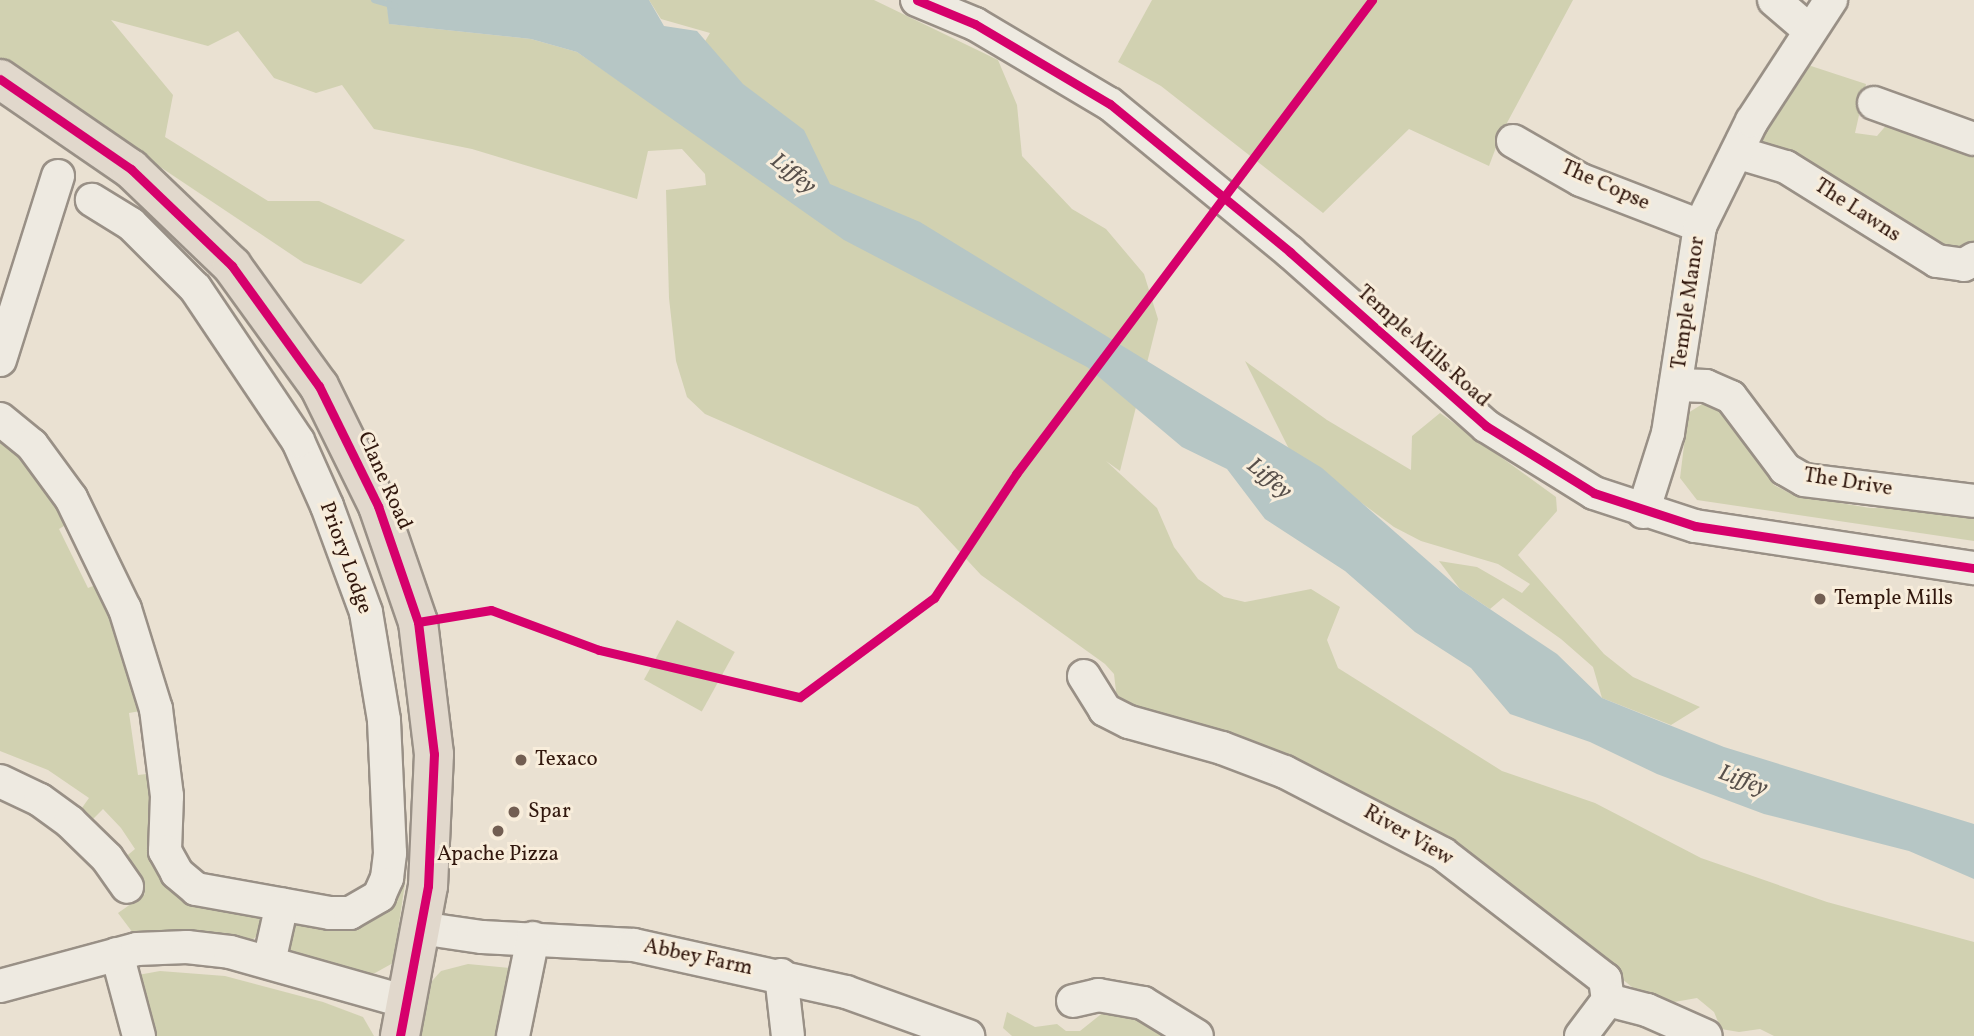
<!DOCTYPE html>
<style>
body{margin:0}
#map{position:relative;width:1974px;height:1036px;overflow:hidden;background:#eae1d2;font-family:Vollkorn,serif}
div>[style]{position:absolute}
.green>*{inset:0;background:#d1d1b1;transform-origin:0 0}
.water>*{inset:0;background:#b6c6c5}
.stream>*{height:6px;margin:-3px;padding:0 3px;transform-origin:3px;border-radius:3px;background:#b6c6c5}
.roads{filter:drop-shadow(2px 0 #999086) drop-shadow(-2px 0 #999086) drop-shadow(0 2px #999086) drop-shadow(0 -2px #999086)}
.minor>*{height:32px;margin:-16px;padding:0 16px;transform-origin:16px;border-radius:16px;background:#eeeae1}
.major>*{height:38px;margin:-19px;padding:0 19px;transform-origin:19px;border-radius:19px;background:#e1d8cc}
.cycleway>*{height:9px;margin:-4.5px;padding:0 4.5px;transform-origin:4.5px;border-radius:4.5px;background:#d6006c}
.dots>*{width:19px;height:19px;translate:-50% -50%;box-sizing:border-box;border:4px solid #f8eddb;border-radius:50%}
span{translate:-50% -50%;white-space:nowrap;text-align:center;line-height:1.15;-webkit-text-stroke:6px #f8eddb;paint-order:stroke}
.street-label{font-size:21px;color:#31170d}
.poi-label{font-size:21px;color:#31170d}
.left{translate:0 -50%;text-align:left}
.water-label{font-size:23px;color:#58504b;font-style:italic}
</style>
<div id="map">
<div class="green">
<i style="clip-path:polygon(0 0,386px 0,390px 24px,531px 39px,577px 52px,663px 111px,710px 33px,661px 19px,649px 0,874px 0,998px 60px,1017px 105px,1022px 156px,1072px 209px,1106px 229px,1144px 274px,1158px 319px,1120px 471px,1106px 461px,1157px 508px,1174px 547px,1198px 579px,1224px 597px,1245px 602px,1311px 589px,1340px 607px,1327px 640px,1338px 668px,1502px 771px,1595px 803px,1701px 858px,1827px 902px,1974px 942px,1974px 1036px,1774px 1036px,1760px 1029px,1739px 1032px,1721px 1029px,1714px 1012px,1697px 998px,1663px 1004px,1639px 993px,1560px 927px,1117px 700px,1114px 674px,1105px 664px,981px 575px,918px 507px,705px 414px,687px 397px,676px 361px,669px 298px,666px 190px,706px 185px,705px 174px,682px 149px,648px 151px,637px 199px,472px 149px,374px 129px,342px 85px,316px 93px,274px 78px,238px 31px,208px 46px,111px 20px,173px 95px,165px 137px,268px 201px,319px 201px,405px 240px,361px 284px,304px 263px,0 60px)"></i>
<i style="clip-path:polygon(1152px 0,1573px 0,1501px 134px,1489px 166px,1409px 129px,1323px 213px,1161px 86px,1118px 62px)"></i>
<i style="clip-path:polygon(1811px 66px,1866px 84px,1855px 133px,1877px 136px,1889px 122px,1974px 151px,1974px 242px,1963px 254px,1952px 255px,1757px 143px,1799px 68px)"></i>
<i style="clip-path:polygon(1245px 361px,1327px 420px,1411px 470px,1412px 436px,1440px 413px,1556px 497px,1557px 511px,1518px 555px,1604px 654px,1633px 677px,1700px 707px,1671px 725px,1602px 698px,1593px 667px,1561px 639px,1503px 598px,1490px 609px,1460px 589px,1439px 561px,1477px 567px,1522px 593px,1530px 584px,1498px 564px,1421px 541px,1394px 527px,1289px 449px)"></i>
<i style="clip-path:polygon(1704px 403px,1722px 409px,1763px 460px,1774px 485px,1793px 495px,1870px 508px,1974px 509px,1974px 541px,1697px 500px,1680px 478px,1688px 413px)"></i>
<i style="clip-path:polygon(0 439px,10px 439px,74px 520px,59px 529px,88px 588px,103px 582px,146px 710px,129px 713px,138px 775px,155px 773px,154px 846px,255px 907px,262px 919px,260px 933px,250px 942px,136px 937px,118px 913px,145px 894px,122px 860px,135px 849px,121px 828px,103px 809px,91px 821px,79px 812px,89px 798px,48px 770px,0 751px)"></i>
<i style="left:677px;top:620px;width:66px;height:68px;rotate:29deg"></i>
<i style="clip-path:polygon(406px 877px,393px 963px,375px 973px,353px 974px,290px 954px,285px 932px,294px 922px)"></i>
<i style="clip-path:polygon(468px 964px,521px 969px,507px 1036px,421px 1036px,432px 981px,441px 971px)"></i>
<i style="clip-path:polygon(160px 971px,225px 976px,323px 1002px,363px 1017px,374px 1036px,151px 1036px,138px 975px)"></i>
<i style="clip-path:polygon(1110px 1007px,1125px 1007px,1179px 1036px,1012px 1036px,1003px 1028px,1007px 1012px,1035px 1027px,1057px 1024px,1066px 1031px,1080px 1031px)"></i>
</div>
<div class="water">
<i style="clip-path:polygon(386px 0,649px 0,664px 26px,697px 31px,743px 84px,804px 130px,830px 184px,920px 222px,1322px 468px,1460px 589px,1557px 654px,1602px 698px,1724px 747px,1974px 824px,1974px 879px,1909px 851px,1764px 814px,1657px 774px,1590px 742px,1510px 714px,1471px 668px,1415px 632px,1345px 571px,1265px 519px,1227px 469px,1182px 447px,1087px 367px,844px 240px,577px 52px,531px 39px,389px 24px)"></i>
</div>
<div class="stream">
<i style="left:374px;top:0;width:22px;rotate:16deg"></i>
</div>
<div class="roads">
<div class="minor">
<i style="left:917px;top:0;width:63px;rotate:22.5deg"></i>
<i style="left:975px;top:24px;width:157px;rotate:30.7deg"></i>
<i style="left:1110px;top:104px;width:233px;rotate:39.4deg"></i>
<i style="left:1290px;top:252px;width:262px;rotate:41.6deg"></i>
<i style="left:1486px;top:426px;width:127px;rotate:31.8deg"></i>
<i style="left:1594px;top:493px;width:106px;rotate:18.1deg"></i>
<i style="left:1695px;top:526px;width:282px;rotate:8.6deg"></i>
<i style="left:1774px;top:0;width:46px;rotate:40.6deg"></i>
<i style="left:1874px;top:103px;width:106px;rotate:19.8deg"></i>
<i style="left:1513px;top:141px;width:78px;rotate:29.8deg"></i>
<i style="left:1581px;top:180px;width:128px;rotate:21.1deg"></i>
<i style="left:1739px;top:153px;width:49px;rotate:16.6deg"></i>
<i style="left:1786px;top:167px;width:178px;rotate:31.9deg"></i>
<i style="left:1937px;top:261px;width:27px;rotate:8deg"></i>
<i style="left:1964px;top:265px;width:12px;rotate:-31deg"></i>
<i style="left:0;top:360px;width:193px;rotate:-72.5deg"></i>
<i style="left:1678px;top:385px;width:28px;rotate:2deg"></i>
<i style="left:1706px;top:386px;width:27px;rotate:24deg"></i>
<i style="left:1731px;top:397px;width:90px;rotate:53.1deg"></i>
<i style="left:1785px;top:469px;width:22px;rotate:30deg"></i>
<i style="left:1804px;top:480px;width:171px;rotate:7deg"></i>
<i style="left:0;top:419px;width:41px;rotate:39.1deg"></i>
<i style="left:32px;top:445px;width:66px;rotate:53.7deg"></i>
<i style="left:71px;top:498px;width:123px;rotate:64.1deg"></i>
<i style="left:125px;top:609px;width:105px;rotate:72.8deg"></i>
<i style="left:156px;top:709px;width:88px;rotate:82.8deg"></i>
<i style="left:167px;top:796px;width:55px;rotate:92.1deg"></i>
<i style="left:165px;top:851px;width:25px;rotate:61deg"></i>
<i style="left:177px;top:873px;width:25px;rotate:40deg"></i>
<i style="left:196px;top:889px;width:136px;rotate:10.2deg"></i>
<i style="left:330px;top:913px;width:20px"></i>
<i style="left:350px;top:913px;width:34px;rotate:-30deg"></i>
<i style="left:379px;top:896px;width:20px;rotate:-66deg"></i>
<i style="left:387px;top:878px;width:25px;rotate:-83deg"></i>
<i style="left:390px;top:853px;width:133px;rotate:-92.6deg"></i>
<i style="left:384px;top:720px;width:109px;rotate:-99.5deg"></i>
<i style="left:366px;top:612px;width:113px;rotate:-110.2deg"></i>
<i style="left:327px;top:506px;width:71px;rotate:-114deg"></i>
<i style="left:298px;top:441px;width:184px;rotate:-123.9deg"></i>
<i style="left:195px;top:288px;width:91px;rotate:-135deg"></i>
<i style="left:131px;top:224px;width:46px;rotate:-148.4deg"></i>
<i style="left:1643px;top:512px;width:83px;rotate:-72.4deg"></i>
<i style="left:1668px;top:433px;width:209px;rotate:-81.2deg"></i>
<i style="left:1700px;top:226px;width:117px;rotate:-63.7deg"></i>
<i style="left:1752px;top:121px;width:145px;rotate:-56.9deg"></i>
<i style="left:1084px;top:676px;width:40px;rotate:58deg"></i>
<i style="left:1105px;top:710px;width:27px;rotate:27deg"></i>
<i style="left:1129px;top:722px;width:97px;rotate:15.6deg"></i>
<i style="left:1222px;top:748px;width:67px;rotate:20.9deg"></i>
<i style="left:1285px;top:772px;width:178px;rotate:27.4deg"></i>
<i style="left:1443px;top:854px;width:205px;rotate:37.7deg"></i>
<i style="left:1605px;top:979px;width:21px;rotate:82deg"></i>
<i style="left:1608px;top:1000px;width:45px;rotate:126.9deg"></i>
<i style="left:0;top:781px;width:44px;rotate:25.4deg"></i>
<i style="left:40px;top:800px;width:37px;rotate:36deg"></i>
<i style="left:70px;top:822px;width:52px;rotate:44.2deg"></i>
<i style="left:107px;top:858px;width:35px;rotate:55deg"></i>
<i style="left:420px;top:928px;width:63px;rotate:8.3deg"></i>
<i style="left:482px;top:937px;width:152px;rotate:3deg"></i>
<i style="left:634px;top:945px;width:217px;rotate:12.5deg"></i>
<i style="left:846px;top:992px;width:130px;rotate:19.8deg"></i>
<i style="left:117px;top:954px;width:85px;rotate:75deg"></i>
<i style="left:269px;top:962px;width:59px;rotate:-77.4deg"></i>
<i style="left:781px;top:975px;width:61px;rotate:83.5deg"></i>
<i style="left:0;top:986px;width:142px;rotate:-15.1deg"></i>
<i style="left:137px;top:949px;width:50px;rotate:-2.3deg"></i>
<i style="left:187px;top:947px;width:43px;rotate:6.6deg"></i>
<i style="left:230px;top:952px;width:184px;rotate:15.8deg"></i>
<i style="left:1608px;top:1000px;width:40px;rotate:14.4deg"></i>
<i style="left:1647px;top:1010px;width:64px;rotate:23.8deg"></i>
<i style="left:1073px;top:1001px;width:26px;rotate:-13deg"></i>
<i style="left:1098px;top:995px;width:46px;rotate:10.1deg"></i>
<i style="left:1143px;top:1003px;width:63px;rotate:31.4deg"></i>
<i style="left:513px;top:1036px;width:100px;rotate:-78.5deg"></i>
</div>
<div class="major">
<i style="left:0;top:79px;width:159px;rotate:34.5deg"></i>
<i style="left:131px;top:169px;width:140px;rotate:43.8deg"></i>
<i style="left:232px;top:266px;width:148px;rotate:54.1deg"></i>
<i style="left:319px;top:386px;width:134px;rotate:63.8deg"></i>
<i style="left:378px;top:506px;width:123px;rotate:71deg"></i>
<i style="left:418px;top:622px;width:133px;rotate:83.1deg"></i>
<i style="left:434px;top:754px;width:132px;rotate:92.6deg"></i>
<i style="left:428px;top:886px;width:153px;rotate:100.6deg"></i>
</div>
</div>
<div class="cycleway">
<i style="left:917px;top:0;width:63px;rotate:22.5deg"></i>
<i style="left:975px;top:24px;width:157px;rotate:30.7deg"></i>
<i style="left:1110px;top:104px;width:233px;rotate:39.4deg"></i>
<i style="left:1290px;top:252px;width:262px;rotate:41.6deg"></i>
<i style="left:1486px;top:426px;width:127px;rotate:31.8deg"></i>
<i style="left:1594px;top:493px;width:106px;rotate:18.1deg"></i>
<i style="left:1695px;top:526px;width:282px;rotate:8.6deg"></i>
<i style="left:0;top:79px;width:159px;rotate:34.5deg"></i>
<i style="left:131px;top:169px;width:140px;rotate:43.8deg"></i>
<i style="left:232px;top:266px;width:148px;rotate:54.1deg"></i>
<i style="left:319px;top:386px;width:134px;rotate:63.8deg"></i>
<i style="left:378px;top:506px;width:123px;rotate:71deg"></i>
<i style="left:418px;top:622px;width:133px;rotate:83.1deg"></i>
<i style="left:434px;top:754px;width:132px;rotate:92.6deg"></i>
<i style="left:428px;top:886px;width:153px;rotate:100.6deg"></i>
<i style="left:418px;top:622px;width:74px;rotate:-9.3deg"></i>
<i style="left:491px;top:610px;width:115px;rotate:20.3deg"></i>
<i style="left:599px;top:650px;width:206px;rotate:13.2deg"></i>
<i style="left:800px;top:697px;width:167px;rotate:-36.5deg"></i>
<i style="left:934px;top:598px;width:149px;rotate:-56.5deg"></i>
<i style="left:1016px;top:474px;width:593px;rotate:-53.09deg"></i>
</div>
<div class="dots">
<i style="left:1820px;top:599px;background:#725e52"></i>
<i style="left:521px;top:760px;background:#725e52"></i>
<i style="left:514px;top:812px;background:#725e52"></i>
<i style="left:498px;top:831px;background:#725e52"></i>
</div>
<div class="street-label">
<span style="left:1605px;top:186px;rotate:24deg">The Copse</span>
<span style="left:1857px;top:211px;rotate:33deg">The Lawns</span>
<span style="left:1689px;top:303px;rotate:-82deg">Temple Manor</span>
<span style="left:1423px;top:347px;rotate:42deg">Temple Mills Road</span>
<span style="left:384px;top:481px;rotate:66deg">Clane Road</span>
<span style="left:1848px;top:483px;rotate:9deg">The Drive</span>
<span style="left:345px;top:558px;rotate:70deg">Priory Lodge</span>
<span style="left:1408px;top:836px;rotate:30deg">River View</span>
<span style="left:698px;top:958px;rotate:12deg">Abbey Farm</span>
</div>
<div class="poi-label">
<span class="left" style="left:1834px;top:599px">Temple Mills</span>
<span class="left" style="left:535px;top:760px">Texaco</span>
<span class="left" style="left:528px;top:812px">Spar</span>
<span style="left:498px;top:855px">Apache Pizza</span>
</div>
<div class="water-label">
<span style="left:793px;top:174px;rotate:38deg">Liffey</span>
<span style="left:1269px;top:479px;rotate:39deg">Liffey</span>
<span style="left:1743px;top:781px;rotate:20deg">Liffey</span>
</div>
</div>
